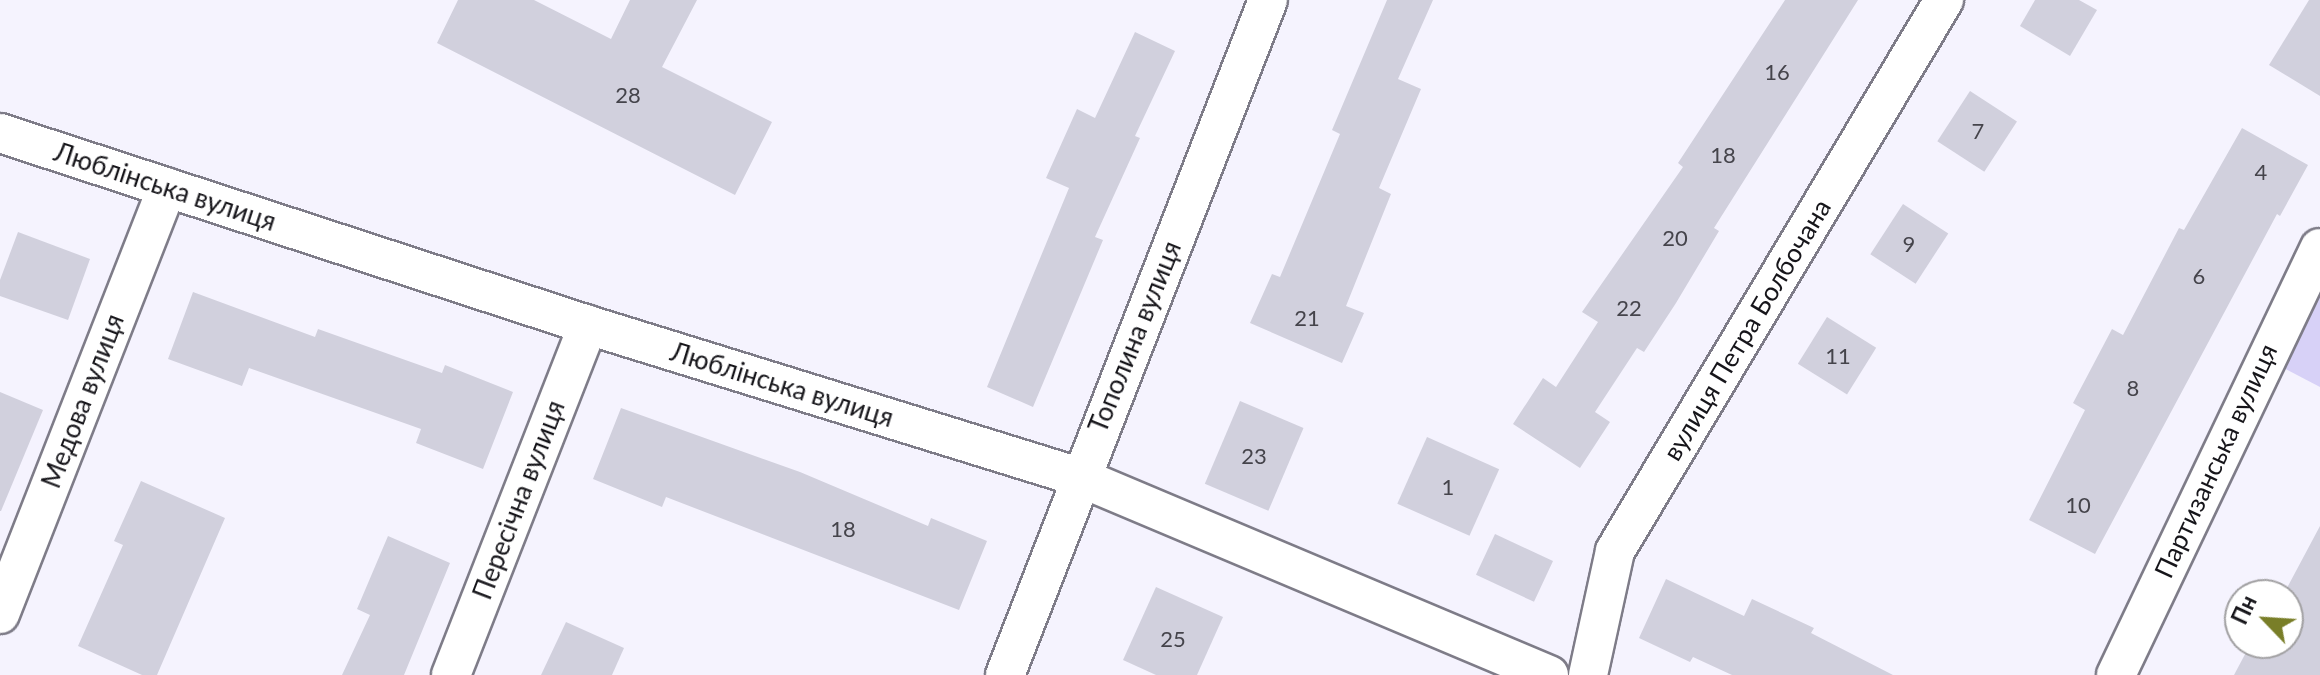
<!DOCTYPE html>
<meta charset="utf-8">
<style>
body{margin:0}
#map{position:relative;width:2320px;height:675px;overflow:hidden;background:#f5f3fe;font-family:Lato,sans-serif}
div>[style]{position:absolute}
.green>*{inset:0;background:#d7d1f7}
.building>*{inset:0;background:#d1d0dd;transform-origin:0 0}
.roads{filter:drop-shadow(2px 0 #7e7c88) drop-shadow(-2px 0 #7e7c88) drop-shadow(0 2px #7e7c88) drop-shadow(0 -2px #7e7c88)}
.minor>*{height:38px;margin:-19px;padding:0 19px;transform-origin:19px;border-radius:19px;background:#fff}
span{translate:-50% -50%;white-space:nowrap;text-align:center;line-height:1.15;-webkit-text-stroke:8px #fff;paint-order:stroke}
.number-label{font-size:22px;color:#45444b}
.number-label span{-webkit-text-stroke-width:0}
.street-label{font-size:26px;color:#16151a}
.north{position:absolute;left:2224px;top:579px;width:80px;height:80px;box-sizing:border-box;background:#fff;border:2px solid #a2a1a3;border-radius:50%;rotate:295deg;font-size:22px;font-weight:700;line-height:32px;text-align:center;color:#16151a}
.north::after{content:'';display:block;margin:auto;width:28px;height:36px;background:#797e28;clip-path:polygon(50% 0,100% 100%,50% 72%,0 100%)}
</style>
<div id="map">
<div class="green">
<i style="clip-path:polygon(2320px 290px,2320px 387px,2280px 366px)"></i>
</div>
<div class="building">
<i style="clip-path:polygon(458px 0,534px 0,611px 39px,630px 0,697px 0,662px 67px,772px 122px,735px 195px,437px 43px)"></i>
<i style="clip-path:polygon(1387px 0,1433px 0,1398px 79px,1421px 89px,1379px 188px,1391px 194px,1346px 306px,1364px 313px,1342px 363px,1250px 323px,1272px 274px,1280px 277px,1340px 134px,1332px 130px)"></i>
<i style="clip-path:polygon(1785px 0,1858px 0,1714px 228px,1719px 231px,1676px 303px,1644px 352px,1637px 348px,1595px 412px,1610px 422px,1580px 468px,1513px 424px,1543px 378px,1556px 387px,1598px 322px,1582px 312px,1683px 167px,1678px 163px)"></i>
<i style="clip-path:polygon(2035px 0,2079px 0,2097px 10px,2070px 56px,2020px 26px)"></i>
<i style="clip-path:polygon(2309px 0,2320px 0,2320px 96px,2269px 65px)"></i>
<i style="clip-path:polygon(1135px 32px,1175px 51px,1135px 136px,1140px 138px,1095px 237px,1103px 240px,1033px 407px,987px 387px,1069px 188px,1046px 178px,1077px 109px,1095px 118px)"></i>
<i style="left:1970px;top:91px;width:56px;height:60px;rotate:33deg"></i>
<i style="clip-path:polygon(2242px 128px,2308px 165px,2280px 216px,2277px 214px,2095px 554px,2029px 520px,2085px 410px,2073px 403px,2112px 329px,2123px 335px,2179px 228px,2184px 230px)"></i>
<i style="left:1903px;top:204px;width:54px;height:60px;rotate:33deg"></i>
<i style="clip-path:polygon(18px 232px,90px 259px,68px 320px,0 296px,0 280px)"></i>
<i style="clip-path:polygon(193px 292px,315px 337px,318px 329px,442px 373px,445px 365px,513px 392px,483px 469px,416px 443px,421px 429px,249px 368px,242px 386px,168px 359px)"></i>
<i style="left:1827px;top:317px;width:58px;height:55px;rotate:32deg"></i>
<i style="clip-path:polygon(0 392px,43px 410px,1px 511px,0 511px)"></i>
<i style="left:1240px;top:401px;width:69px;height:90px;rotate:23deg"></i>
<i style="clip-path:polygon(621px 408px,800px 472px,928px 526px,931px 518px,987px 541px,959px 610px,666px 497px,662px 507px,593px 479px)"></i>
<i style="left:1427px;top:437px;width:79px;height:73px;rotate:24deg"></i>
<i style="clip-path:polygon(141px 481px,225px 518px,157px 675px,142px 675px,78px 646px,123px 545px,114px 541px)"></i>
<i style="clip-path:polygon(2320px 526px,2320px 675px,2234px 675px,2251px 643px,2288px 643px,2288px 586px)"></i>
<i style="left:1495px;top:534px;width:64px;height:45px;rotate:25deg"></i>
<i style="clip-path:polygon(388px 536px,450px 563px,404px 675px,342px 675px,370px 615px,357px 609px)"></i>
<i style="clip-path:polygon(1666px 579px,1744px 616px,1752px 599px,1814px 628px,1811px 633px,1893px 675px,1732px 675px,1693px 657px,1690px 662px,1639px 638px)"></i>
<i style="clip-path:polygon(1156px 587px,1223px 617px,1197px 675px,1156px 675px,1123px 660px)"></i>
<i style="clip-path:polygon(566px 622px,624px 648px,612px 675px,541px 675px)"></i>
</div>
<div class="roads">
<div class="minor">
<i style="left:0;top:133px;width:619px;rotate:18.08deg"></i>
<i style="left:588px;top:325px;width:514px;rotate:17.2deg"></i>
<i style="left:1079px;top:477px;width:510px;rotate:22.84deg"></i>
<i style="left:0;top:614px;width:458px;rotate:-68.6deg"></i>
<i style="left:451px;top:675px;width:376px;rotate:-68.6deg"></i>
<i style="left:1005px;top:675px;width:724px;rotate:-68.71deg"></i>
<i style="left:1588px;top:675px;width:127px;rotate:-77.7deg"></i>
<i style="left:1615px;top:551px;width:642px;rotate:-59.16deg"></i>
<i style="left:2116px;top:675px;width:473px;rotate:-64.5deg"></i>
</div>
</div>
<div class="number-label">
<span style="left:1777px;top:72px">16</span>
<span style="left:628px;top:95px">28</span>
<span style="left:1978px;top:131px">7</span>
<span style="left:1723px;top:155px">18</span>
<span style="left:2261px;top:172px">4</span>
<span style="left:1675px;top:238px">20</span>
<span style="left:1909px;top:244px">9</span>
<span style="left:2199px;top:276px">6</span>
<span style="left:1629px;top:308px">22</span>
<span style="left:1307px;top:318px">21</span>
<span style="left:1838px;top:356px">11</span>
<span style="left:2133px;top:388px">8</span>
<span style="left:1254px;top:456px">23</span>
<span style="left:1448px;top:487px">1</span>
<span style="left:2078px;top:505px">10</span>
<span style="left:843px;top:529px">18</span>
<span style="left:1173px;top:639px">25</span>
</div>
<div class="street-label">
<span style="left:165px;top:187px;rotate:18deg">Люблінська вулиця</span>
<span style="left:1747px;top:330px;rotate:-59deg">вулиця Петра Болбочана</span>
<span style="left:1135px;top:337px;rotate:-68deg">Тополина вулиця</span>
<span style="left:782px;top:385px;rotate:17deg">Люблінська вулиця</span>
<span style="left:83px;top:401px;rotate:-69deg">Медова вулиця</span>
<span style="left:2216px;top:461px;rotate:-65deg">Партизанська вулиця</span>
<span style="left:519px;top:500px;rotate:-69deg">Пересічна вулиця</span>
</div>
<div class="north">Пн</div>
</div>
